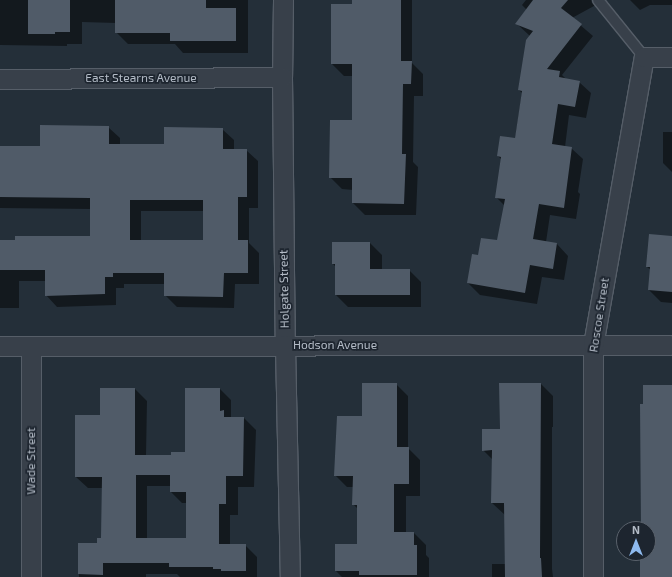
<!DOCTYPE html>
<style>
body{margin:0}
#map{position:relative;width:672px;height:577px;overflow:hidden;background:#242f39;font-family:"Exo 2",sans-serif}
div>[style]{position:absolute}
.shadow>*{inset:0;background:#0007}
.building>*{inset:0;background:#505b68}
.roads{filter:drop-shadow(1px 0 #565e68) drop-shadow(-1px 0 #565e68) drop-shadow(0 1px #565e68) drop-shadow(0 -1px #565e68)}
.lane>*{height:10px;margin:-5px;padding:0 5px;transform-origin:5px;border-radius:5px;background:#38404a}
.street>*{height:19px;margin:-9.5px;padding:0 9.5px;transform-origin:9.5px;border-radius:9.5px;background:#38404a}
span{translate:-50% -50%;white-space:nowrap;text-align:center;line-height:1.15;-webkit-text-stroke:3.5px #1d252f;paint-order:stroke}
.street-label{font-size:12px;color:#b3bbc6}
.north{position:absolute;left:616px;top:521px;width:40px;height:40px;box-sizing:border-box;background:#1d252f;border:1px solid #59616b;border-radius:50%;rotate:0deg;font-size:11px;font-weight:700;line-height:16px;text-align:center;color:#b3bbc6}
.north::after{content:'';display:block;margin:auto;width:14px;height:18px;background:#8ebaef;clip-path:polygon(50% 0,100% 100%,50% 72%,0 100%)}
</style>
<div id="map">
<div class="shadow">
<i style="clip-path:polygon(0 0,248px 0,248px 53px,183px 53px,175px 44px,128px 44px,116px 32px,116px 23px,82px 22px,82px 44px,67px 44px,67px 46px,0 45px)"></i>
<i style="clip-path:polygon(353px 0,412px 0,412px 63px,423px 74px,423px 96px,414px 96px,413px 162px,418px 167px,416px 215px,365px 215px,353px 203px,353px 190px,342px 189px,330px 177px,353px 121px,353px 76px,344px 76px,332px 64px,353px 5px)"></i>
<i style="clip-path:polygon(526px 0,605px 0,572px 18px,593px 36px,562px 75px,567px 80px,579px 82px,591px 93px,586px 118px,569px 115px,565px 147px,571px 148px,583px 159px,578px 192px,580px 194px,576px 219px,550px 215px,546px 242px,557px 244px,568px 256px,564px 280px,542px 277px,537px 304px,480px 295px,468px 283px,479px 257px,498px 242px,505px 206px,496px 197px,502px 160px,498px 156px,515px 140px,522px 93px,519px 90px,530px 36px,517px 24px,527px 10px,522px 5px)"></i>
<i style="clip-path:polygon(630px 0,672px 0,672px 5px,650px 5px,640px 10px)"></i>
<i style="clip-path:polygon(evenodd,108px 127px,120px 138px,120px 145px,165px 145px,222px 129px,234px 140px,234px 150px,246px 150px,258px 161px,258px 208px,249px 208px,249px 243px,259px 253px,259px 284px,235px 284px,234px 308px,177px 307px,165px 295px,165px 284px,124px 284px,124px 288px,116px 288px,116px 305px,57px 307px,46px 295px,46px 281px,19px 281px,19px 308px,0 308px,0 241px,91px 237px,91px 209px,0 208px,0 147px,42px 147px,108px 127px,141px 211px,204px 211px,204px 241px,141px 241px,141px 211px)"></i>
<i style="clip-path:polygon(663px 132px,672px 132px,672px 172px,663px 163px)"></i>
<i style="clip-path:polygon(672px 237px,672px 303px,661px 302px,649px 290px,651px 270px,647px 267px)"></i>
<i style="clip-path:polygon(370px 243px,382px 255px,382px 270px,409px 270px,421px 282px,421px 307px,348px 307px,336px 295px,336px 267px,333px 264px)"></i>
<i style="clip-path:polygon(396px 384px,408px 396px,408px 448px,420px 460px,420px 496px,406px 496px,406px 533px,414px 533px,426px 545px,426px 555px,429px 558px,429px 577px,342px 577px,336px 571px,358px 545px,358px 509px,353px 504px,354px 487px,347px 487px,335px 475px,363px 417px)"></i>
<i style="clip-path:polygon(500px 384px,541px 384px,553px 396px,553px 427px,552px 427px,552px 569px,553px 577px,492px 577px,492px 564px,506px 564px,505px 515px,492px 503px,493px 460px,483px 450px,501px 430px)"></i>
<i style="clip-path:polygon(evenodd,101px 389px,135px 389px,147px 401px,146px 456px,172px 456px,186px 453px,220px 389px,231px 400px,231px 418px,244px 418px,256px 430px,254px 487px,238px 487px,238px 515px,230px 515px,230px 545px,245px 545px,257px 557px,257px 577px,180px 577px,177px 574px,146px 574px,146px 577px,79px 577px,79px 544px,98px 544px,102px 539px,103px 488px,88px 488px,76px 477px,101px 416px,101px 389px,147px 486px,171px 486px,171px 492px,182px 503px,187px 503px,187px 539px,147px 539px,147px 486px)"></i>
</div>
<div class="building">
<i style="clip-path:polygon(28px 0,70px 0,70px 32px,55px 32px,55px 34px,28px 34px)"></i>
<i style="clip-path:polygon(115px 0,206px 0,206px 8px,236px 8px,236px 41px,170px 41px,170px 33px,115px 33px)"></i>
<i style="clip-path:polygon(352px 0,401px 0,401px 61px,412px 61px,411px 84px,403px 84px,402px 154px,406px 154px,404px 204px,352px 203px,352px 178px,329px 178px,330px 120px,352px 120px,352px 64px,331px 64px,331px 4px,352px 4px)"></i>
<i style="clip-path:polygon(533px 0,568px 0,561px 8px,582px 24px,547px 69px,560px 71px,559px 77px,580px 81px,575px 107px,558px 104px,552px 144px,572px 147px,564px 208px,539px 204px,533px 239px,557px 243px,553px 269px,530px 265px,525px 293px,467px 283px,472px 254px,478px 255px,481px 238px,497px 240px,505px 199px,495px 198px,501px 157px,497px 156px,500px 136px,515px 138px,522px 91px,518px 90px,526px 40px,533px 31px,515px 24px)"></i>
<i style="clip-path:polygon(evenodd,40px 125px,109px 126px,109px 144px,164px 144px,164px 127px,223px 128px,223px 149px,247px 149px,247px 197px,238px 197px,238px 240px,248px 240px,248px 273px,224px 273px,223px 297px,164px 296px,164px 273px,113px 273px,113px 277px,105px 277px,105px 294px,45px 296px,45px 270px,0 270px,0 240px,15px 240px,15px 236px,90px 236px,90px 198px,0 197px,0 146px,40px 146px,40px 125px,130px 200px,203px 200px,203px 240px,130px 240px,130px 200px)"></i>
<i style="clip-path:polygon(649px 234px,672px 236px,672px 292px,648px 290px,650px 267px,646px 267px)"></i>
<i style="clip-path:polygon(332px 242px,370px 242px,370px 269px,410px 269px,410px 295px,335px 295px,335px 264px,332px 264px)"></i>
<i style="clip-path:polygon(362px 383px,397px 383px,397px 447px,409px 447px,409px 484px,394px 484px,394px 532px,414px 532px,414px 545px,417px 545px,417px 575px,359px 575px,359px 571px,335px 571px,335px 544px,357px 544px,357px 505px,352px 505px,353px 476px,334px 476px,337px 416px,362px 416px)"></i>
<i style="clip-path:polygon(499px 383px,541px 383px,540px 558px,541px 558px,542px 577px,505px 577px,504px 503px,491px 503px,492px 450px,482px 451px,482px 429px,500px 429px)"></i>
<i style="clip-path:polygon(643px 385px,672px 385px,672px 577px,640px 577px,640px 553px,648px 553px,648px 529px,641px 529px,640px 404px,643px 404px)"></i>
<i style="clip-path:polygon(evenodd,100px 388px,135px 388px,135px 455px,171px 455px,171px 452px,185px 452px,185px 388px,220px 388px,220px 411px,224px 410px,224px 417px,244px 417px,243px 476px,226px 476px,226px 504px,219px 504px,219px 544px,246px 544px,246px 571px,221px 571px,221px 569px,213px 569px,213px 567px,169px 567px,169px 563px,103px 563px,103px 575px,78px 574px,78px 543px,97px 543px,97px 538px,101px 538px,102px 477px,75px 477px,75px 415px,100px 415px,100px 388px,136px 475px,170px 475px,170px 492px,186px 492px,186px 538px,136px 538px,136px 475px)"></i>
</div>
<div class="roads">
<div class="lane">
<i style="left:598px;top:0;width:73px;rotate:51.1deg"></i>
</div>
<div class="street">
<i style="left:283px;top:0;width:77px;rotate:90.7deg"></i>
<i style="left:282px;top:77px;width:268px;rotate:89.4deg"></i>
<i style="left:285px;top:345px;width:232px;rotate:88.8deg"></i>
<i style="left:0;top:79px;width:282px;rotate:-0.4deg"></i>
<i style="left:0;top:346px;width:670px;rotate:-0.09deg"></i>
<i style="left:31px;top:577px;width:231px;rotate:-90deg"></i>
<i style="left:593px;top:577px;width:232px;rotate:-90deg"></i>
<i style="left:593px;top:345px;width:292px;rotate:-80deg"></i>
<i style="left:644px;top:57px;width:28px"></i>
</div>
</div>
<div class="street-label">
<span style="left:141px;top:78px">East Stearns Avenue</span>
<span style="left:284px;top:289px;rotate:-91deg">Holgate Street</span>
<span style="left:599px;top:315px;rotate:-81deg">Roscoe Street</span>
<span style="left:335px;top:345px">Hodson Avenue</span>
<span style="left:31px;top:461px;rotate:-90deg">Wade Street</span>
</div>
<div class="north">N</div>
</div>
